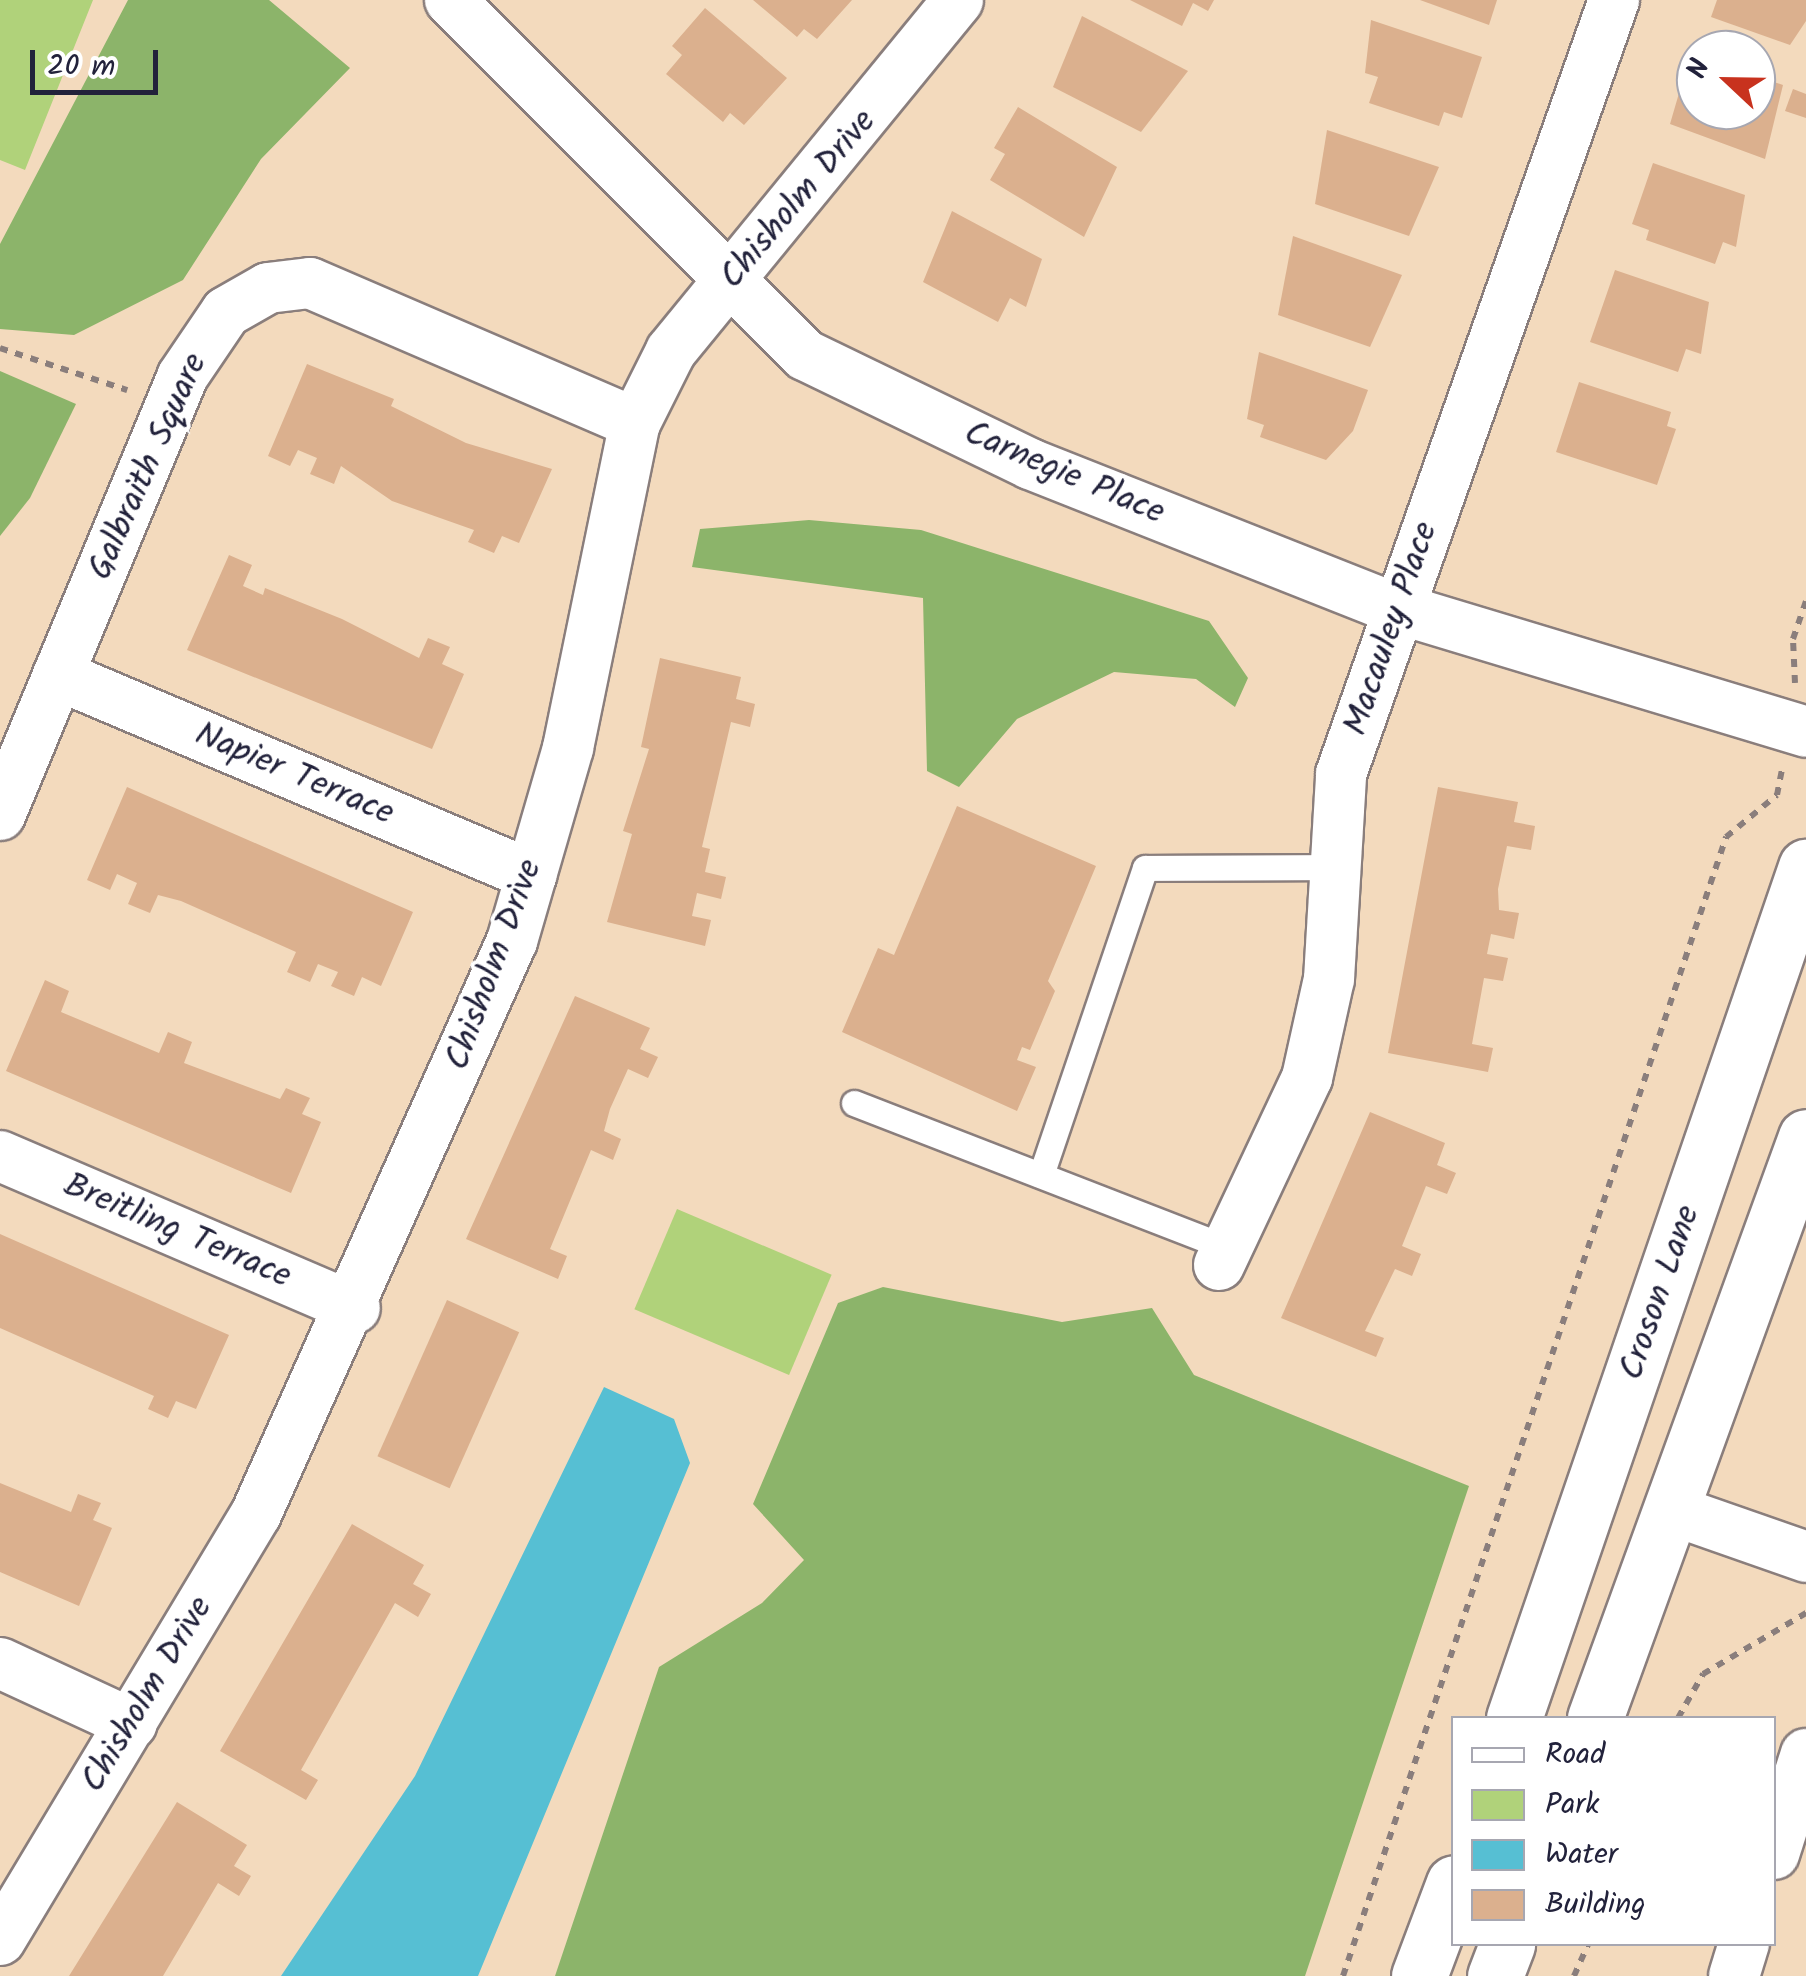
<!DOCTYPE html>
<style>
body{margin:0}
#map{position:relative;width:1806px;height:1976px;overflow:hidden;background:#f3dabd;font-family:Kalam,sans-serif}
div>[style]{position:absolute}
.green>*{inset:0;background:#b0d27a;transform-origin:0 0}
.forest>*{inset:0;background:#8cb46a}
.water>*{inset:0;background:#56bfd3}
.building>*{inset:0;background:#dbb08e;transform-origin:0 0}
.path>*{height:6px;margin-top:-3px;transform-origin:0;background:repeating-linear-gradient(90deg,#8a7e7c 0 8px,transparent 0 16px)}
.roads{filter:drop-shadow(2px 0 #8a7e7c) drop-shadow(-2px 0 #8a7e7c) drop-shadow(0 2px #8a7e7c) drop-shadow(0 -2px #8a7e7c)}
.lane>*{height:25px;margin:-12.5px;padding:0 12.5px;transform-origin:12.5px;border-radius:12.5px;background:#fff}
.street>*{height:50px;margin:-25px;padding:0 25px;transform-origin:25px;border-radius:25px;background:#fff}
.secondary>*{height:55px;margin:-27.5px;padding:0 27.5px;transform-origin:27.5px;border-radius:27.5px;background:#fff}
span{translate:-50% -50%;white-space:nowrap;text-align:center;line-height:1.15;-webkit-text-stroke:8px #fff;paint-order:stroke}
.street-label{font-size:35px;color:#22223b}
.legend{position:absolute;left:1451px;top:1716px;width:325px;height:230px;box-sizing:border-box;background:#fff;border:2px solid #a7a7b1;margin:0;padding:12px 18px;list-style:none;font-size:30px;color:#22223b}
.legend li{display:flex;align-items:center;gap:20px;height:50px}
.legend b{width:50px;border:2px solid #a7a7b1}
.north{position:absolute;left:1676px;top:30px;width:100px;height:100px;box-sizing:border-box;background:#fff;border:2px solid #a7a7b1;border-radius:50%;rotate:292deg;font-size:28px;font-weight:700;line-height:40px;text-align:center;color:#22223b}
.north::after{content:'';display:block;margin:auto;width:35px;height:45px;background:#c8321e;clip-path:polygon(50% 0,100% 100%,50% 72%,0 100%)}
.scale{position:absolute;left:30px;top:50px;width:128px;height:45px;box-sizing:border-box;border:5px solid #22223b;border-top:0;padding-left:12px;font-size:30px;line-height:35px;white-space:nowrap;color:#22223b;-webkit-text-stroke:8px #fff;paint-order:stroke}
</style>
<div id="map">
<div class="green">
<i style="clip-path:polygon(0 0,93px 0,25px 170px,0 160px)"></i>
<i style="left:677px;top:1209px;width:168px;height:109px;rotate:23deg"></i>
</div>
<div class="forest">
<i style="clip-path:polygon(128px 0,269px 0,350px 68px,261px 159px,183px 280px,74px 335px,0 329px,0 244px)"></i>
<i style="clip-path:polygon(0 371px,76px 404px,30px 498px,0 536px)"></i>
<i style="clip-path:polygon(809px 520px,921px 530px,1209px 621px,1248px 678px,1235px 707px,1196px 679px,1114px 672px,1017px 719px,959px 787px,927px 771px,923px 598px,692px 567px,700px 529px)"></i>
<i style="clip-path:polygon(883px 1287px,1062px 1322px,1152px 1308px,1194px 1375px,1469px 1486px,1305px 1976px,555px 1976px,659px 1667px,762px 1603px,804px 1560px,753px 1504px,838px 1303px)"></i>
</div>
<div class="water">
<i style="clip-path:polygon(604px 1387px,674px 1419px,690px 1463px,478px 1976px,281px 1976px,415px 1776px)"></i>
</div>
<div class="building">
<i style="clip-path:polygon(753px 0,852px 0,817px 39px,804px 29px,797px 37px)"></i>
<i style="clip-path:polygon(1130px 0,1214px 0,1208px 11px,1193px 3px,1182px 26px)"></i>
<i style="clip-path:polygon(1420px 0,1497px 0,1489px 25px)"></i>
<i style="clip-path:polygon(1717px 0,1806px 0,1806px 21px,1790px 45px,1711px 17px)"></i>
<i style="clip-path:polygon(705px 8px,787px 78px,744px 125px,730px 113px,723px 122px,666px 74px,682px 55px,672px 46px)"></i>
<i style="clip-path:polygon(1082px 16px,1188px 71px,1141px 132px,1053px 87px)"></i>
<i style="clip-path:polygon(1371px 20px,1482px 57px,1462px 118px,1444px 112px,1439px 126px,1369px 103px,1378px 77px,1365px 73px)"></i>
<i style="clip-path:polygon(1691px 52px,1696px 110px,1756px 110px,1756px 76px,1783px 85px,1765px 159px,1670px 124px)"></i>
<i style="clip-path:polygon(1793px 89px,1806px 94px,1806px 118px,1785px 111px)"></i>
<i style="clip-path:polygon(1018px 107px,1117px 167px,1084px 237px,990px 180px,1005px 154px,994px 148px)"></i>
<i style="clip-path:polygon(1327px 130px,1439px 167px,1409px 236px,1315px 204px)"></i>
<i style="clip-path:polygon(1653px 163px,1745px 195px,1736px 247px,1723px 242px,1715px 264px,1646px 240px,1649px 230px,1632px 224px)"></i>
<i style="clip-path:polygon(952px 211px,1042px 259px,1026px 307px,1010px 298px,998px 322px,923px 282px)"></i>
<i style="clip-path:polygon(1293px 236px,1402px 275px,1370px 347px,1278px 315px)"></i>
<i style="clip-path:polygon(1615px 270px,1709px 302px,1701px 354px,1686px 349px,1678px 372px,1590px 342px)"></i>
<i style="clip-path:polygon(1259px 352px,1368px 390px,1353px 431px,1326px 460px,1260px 437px,1264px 425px,1247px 419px)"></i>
<i style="clip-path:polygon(307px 364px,394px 399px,391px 406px,466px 443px,552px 469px,519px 543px,502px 536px,494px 553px,468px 542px,474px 530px,392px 501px,341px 466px,334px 484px,310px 474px,317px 458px,298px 450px,290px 466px,268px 456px)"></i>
<i style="clip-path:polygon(1579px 382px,1671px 412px,1667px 426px,1676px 429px,1657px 485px,1556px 452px)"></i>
<i style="clip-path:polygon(229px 555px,252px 565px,243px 586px,263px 595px,265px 588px,342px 619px,419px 658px,428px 638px,450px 647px,442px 664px,464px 674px,432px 749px,187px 650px)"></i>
<i style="clip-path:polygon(660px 658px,741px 677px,736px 699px,755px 704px,750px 727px,731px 722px,702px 847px,710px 849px,705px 872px,726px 877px,721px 899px,697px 893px,692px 916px,711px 920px,705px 946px,607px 922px,632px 834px,623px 831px,649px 749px,641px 747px)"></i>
<i style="clip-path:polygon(127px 787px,413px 912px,381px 986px,362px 977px,354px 996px,331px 986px,338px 972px,318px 964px,310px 982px,287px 972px,296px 952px,181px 901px,158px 895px,150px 913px,128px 904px,137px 883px,117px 874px,110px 890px,87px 880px)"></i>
<i style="clip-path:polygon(1438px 787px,1518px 802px,1514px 822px,1535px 826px,1531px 850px,1507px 846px,1498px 889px,1499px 910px,1519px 913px,1514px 939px,1491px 934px,1487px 954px,1508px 958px,1503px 981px,1484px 978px,1472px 1044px,1493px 1048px,1488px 1072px,1388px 1053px)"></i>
<i style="clip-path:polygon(957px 806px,1096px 866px,1048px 981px,1055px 991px,1030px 1050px,1022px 1047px,1017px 1060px,1036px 1067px,1017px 1111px,842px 1032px,878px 948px,894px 955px)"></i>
<i style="clip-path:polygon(45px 980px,69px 991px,61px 1012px,159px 1053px,168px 1032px,192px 1042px,184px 1063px,280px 1099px,286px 1088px,310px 1098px,302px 1114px,321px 1122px,291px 1193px,6px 1071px)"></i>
<i style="clip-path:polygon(575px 996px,650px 1028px,640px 1049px,658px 1057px,648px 1078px,628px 1069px,610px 1109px,604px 1131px,621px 1139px,613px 1160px,591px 1150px,550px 1249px,567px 1256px,558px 1279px,466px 1239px)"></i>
<i style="clip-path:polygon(1370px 1112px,1445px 1143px,1437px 1165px,1456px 1173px,1447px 1194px,1426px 1186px,1402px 1246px,1421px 1254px,1412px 1276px,1395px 1269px,1365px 1331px,1384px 1338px,1376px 1357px,1281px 1318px)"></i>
<i style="clip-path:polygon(0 1234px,229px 1335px,196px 1409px,176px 1401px,168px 1418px,148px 1409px,154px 1396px,0 1328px)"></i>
<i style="left:447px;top:1300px;width:79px;height:171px;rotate:24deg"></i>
<i style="clip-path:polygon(0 1483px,71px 1512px,78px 1494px,101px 1503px,93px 1520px,112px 1528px,79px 1606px,0 1572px)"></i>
<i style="clip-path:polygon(352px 1524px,424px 1565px,413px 1584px,431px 1594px,418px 1617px,395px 1603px,301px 1770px,318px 1780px,306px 1800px,220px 1751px)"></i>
<i style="clip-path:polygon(177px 1802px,247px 1845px,234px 1866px,251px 1876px,239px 1896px,218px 1883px,163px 1976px,69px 1976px)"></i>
</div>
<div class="path">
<i style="left:0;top:348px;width:134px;rotate:18.3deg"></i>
<i style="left:1795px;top:683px;width:44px;rotate:-92.6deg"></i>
<i style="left:1793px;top:639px;width:40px;rotate:-71.1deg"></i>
<i style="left:1678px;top:1718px;width:51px;rotate:-60.4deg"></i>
<i style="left:1703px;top:1674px;width:120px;rotate:-30.6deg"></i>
<i style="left:1343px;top:1976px;width:1202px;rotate:-71.41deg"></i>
<i style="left:1726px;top:837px;width:66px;rotate:-39.5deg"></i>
<i style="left:1777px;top:795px;width:26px;rotate:-79deg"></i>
<i style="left:1574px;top:1976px;width:35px;rotate:-66deg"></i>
</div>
<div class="roads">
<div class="lane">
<i style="left:854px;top:1103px;width:400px;rotate:21.2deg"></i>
<i style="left:1041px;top:1175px;width:324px;rotate:-71.3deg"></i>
<i style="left:1145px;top:868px;width:191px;rotate:-0.3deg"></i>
</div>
<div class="street">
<i style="left:450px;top:0;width:502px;rotate:45deg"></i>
<i style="left:805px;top:355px;width:250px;rotate:25.8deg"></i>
<i style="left:1030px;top:464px;width:380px;rotate:21.6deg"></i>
<i style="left:1383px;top:604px;width:442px;rotate:16.8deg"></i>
<i style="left:58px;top:675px;width:514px;rotate:22.92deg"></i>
<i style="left:0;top:815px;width:474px;rotate:-67.4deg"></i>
<i style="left:182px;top:377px;width:78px;rotate:-55.9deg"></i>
<i style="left:226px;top:312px;width:48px;rotate:-29.7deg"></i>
<i style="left:268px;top:288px;width:42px;rotate:-6.8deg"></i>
<i style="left:310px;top:283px;width:354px;rotate:23.3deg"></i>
<i style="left:0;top:1156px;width:386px;rotate:23.2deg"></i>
<i style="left:1219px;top:1265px;width:207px;rotate:-64.8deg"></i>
<i style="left:1307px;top:1078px;width:101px;rotate:-77.5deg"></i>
<i style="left:1329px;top:979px;width:205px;rotate:-86.6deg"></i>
<i style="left:1341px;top:774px;width:821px;rotate:-70.57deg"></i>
<i style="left:1675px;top:1511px;width:139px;rotate:19.3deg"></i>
<i style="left:0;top:1663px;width:145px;rotate:24.8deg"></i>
<i style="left:1774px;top:1854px;width:105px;rotate:-72.3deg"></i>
<i style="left:0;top:1940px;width:497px;rotate:-59deg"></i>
<i style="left:256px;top:1514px;width:628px;rotate:-65.93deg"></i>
<i style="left:512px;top:941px;width:201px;rotate:-73.8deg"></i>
<i style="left:568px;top:748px;width:332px;rotate:-78.4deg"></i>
<i style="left:635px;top:423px;width:80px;rotate:-63.4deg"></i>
<i style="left:671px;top:351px;width:453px;rotate:-50.7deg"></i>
<i style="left:1734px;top:1976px;width:34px;rotate:-73deg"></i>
</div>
<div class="secondary">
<i style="left:1514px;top:1718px;width:900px;rotate:-71.06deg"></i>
<i style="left:1595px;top:1718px;width:618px;rotate:-70.04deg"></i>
<i style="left:1419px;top:1976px;width:99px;rotate:-69.4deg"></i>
<i style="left:1495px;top:1976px;width:34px;rotate:-69deg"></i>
</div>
</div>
<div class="street-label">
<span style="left:799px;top:200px;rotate:-50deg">Chisholm Drive</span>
<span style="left:149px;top:467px;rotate:-66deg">Galbraith Square</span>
<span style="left:1064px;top:474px;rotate:23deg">Carnegie Place</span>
<span style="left:1392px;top:629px;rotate:-71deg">Macauley Place</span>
<span style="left:294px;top:775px;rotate:23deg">Napier Terrace</span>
<span style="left:495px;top:965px;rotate:-70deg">Chisholm Drive</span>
<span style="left:177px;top:1232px;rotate:23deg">Breitling Terrace</span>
<span style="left:1661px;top:1293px;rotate:-71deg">Croson Lane</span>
<span style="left:148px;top:1695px;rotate:-59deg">Chisholm Drive</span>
</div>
<ul class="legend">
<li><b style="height:12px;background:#fff"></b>Road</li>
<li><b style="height:28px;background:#b0d27a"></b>Park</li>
<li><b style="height:28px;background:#56bfd3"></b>Water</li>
<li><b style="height:28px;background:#dbb08e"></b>Building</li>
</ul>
<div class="north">N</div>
<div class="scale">20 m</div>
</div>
